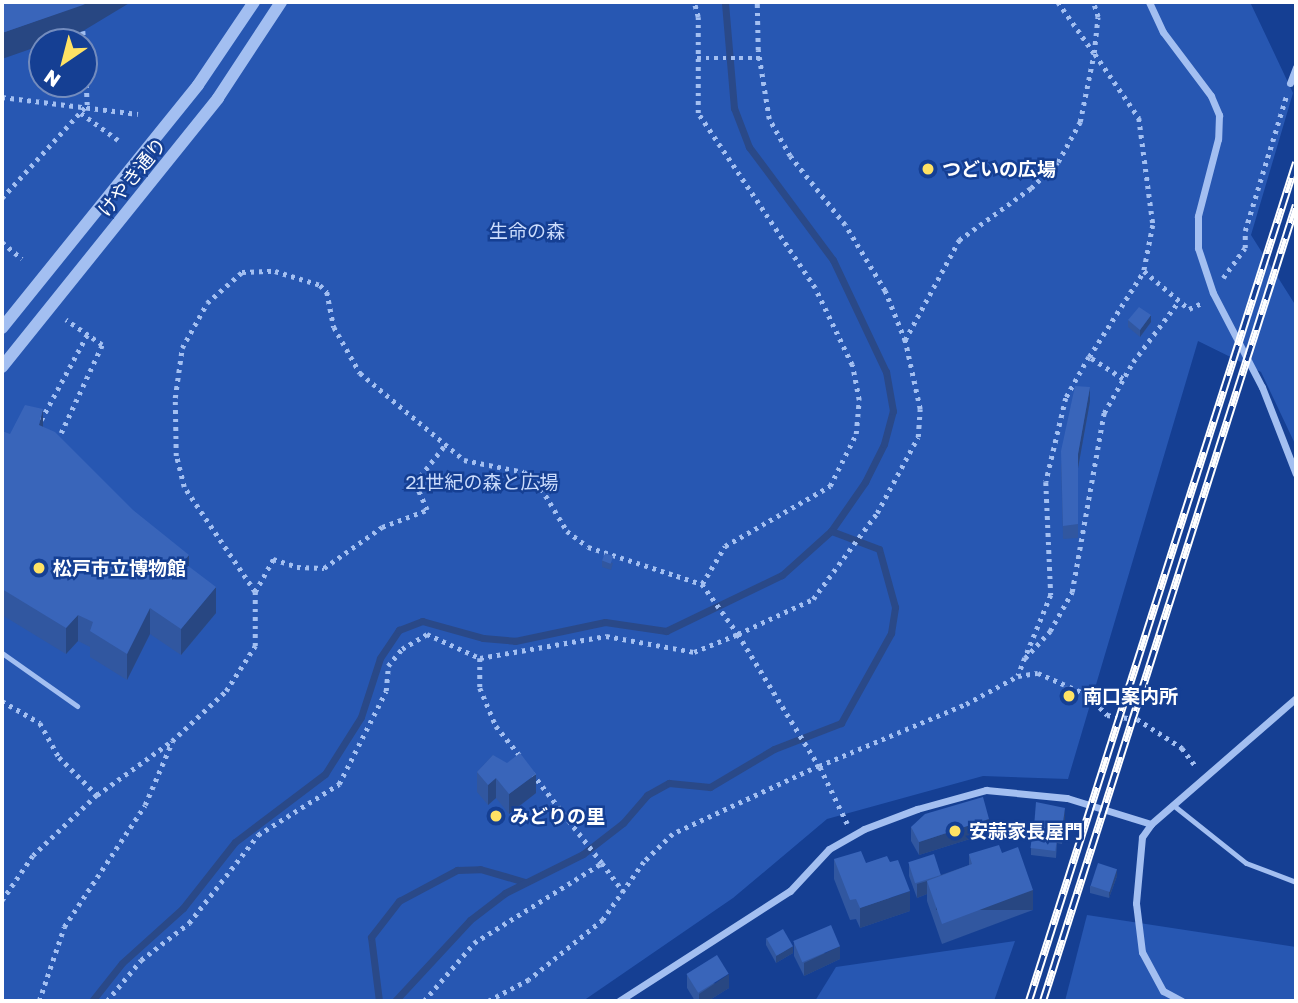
<!DOCTYPE html>
<meta charset="utf-8">
<style>
body{margin:0}
#map{position:relative;width:1298px;height:1003px;overflow:hidden;background:#153f93;font-family:"Golos Text","Noto Sans JP",sans-serif}
div>[style]{position:absolute}
.green>*{inset:0;background:#2757b2}
.stream>*{height:7px;margin:-3.5px;padding:0 3.5px;transform-origin:3.5px;border-radius:3.5px;background:#2a4988}
.path>*{height:4.5px;margin-top:-2.25px;transform-origin:0;background:repeating-linear-gradient(90deg,#a3bff1 0 3.5px,transparent 0 8.5px)}
.service>*{height:5px;margin:-2.5px;padding:0 2.5px;transform-origin:2.5px;border-radius:2.5px;background:#a3bff1}
.minor>*{height:7px;margin:-3.5px;padding:0 3.5px;transform-origin:3.5px;border-radius:3.5px;background:#a3bff1}
.tertiary>*{height:12px;margin:-6px;padding:0 6px;transform-origin:6px;border-radius:6px;background:#a3bff1}
.rail>*{height:8px;margin-top:-4px;transform-origin:0;background:repeating-linear-gradient(90deg,#153f93 0 16px,#fff 0 32px);box-sizing:border-box;border-block:2px solid #fff}
.wall>*{inset:0;background:#3157a0}
.shaded-wall>*{inset:0;background:#284782;transform-origin:0 0}
.building>*{inset:0;background:#3965ba;transform-origin:0 0}
.dots>*{width:19px;height:19px;translate:-50% -50%;box-sizing:border-box;border:4px solid #153f93;border-radius:50%}
span{translate:-50% -50%;white-space:nowrap;text-align:center;line-height:1.15;-webkit-text-stroke:5px #153f93;paint-order:stroke}
.poi-label{font-size:19px;color:#fff;font-weight:700}
.left{translate:0 -50%;text-align:left}
.street-label{font-size:19px;color:#fff}
.park-label{font-size:19px;color:#cbdcfc}
.frame{position:absolute;inset:0;border:4px solid #fff;pointer-events:none}
.north{position:absolute;left:28px;top:28px;width:70px;height:70px;box-sizing:border-box;background:#153f93;border:2px solid #738cbe;border-radius:50%;rotate:215deg;font-size:19px;font-weight:700;line-height:28px;text-align:center;color:#fff}
.north::after{content:'';display:block;margin:auto;width:24px;height:32px;background:#ffe264;clip-path:polygon(50% 0,100% 100%,50% 72%,0 100%)}
</style>
<div id="map">
<div class="green">
<i style="clip-path:polygon(evenodd,2px 2px,1250px 2px,1293px 93px,1251px 235px,1296px 306px,1296px 446px,1261px 372px,1198px 341px,1068px 779px,983px 776px,827px 819px,733px 898px,583px 1001px,2px 1001px,2px 2px,42px 42px,84px 42px,84px 84px,42px 84px,42px 42px)"></i>
<i style="clip-path:polygon(1087px 915px,1296px 947px,1296px 1001px,1065px 1001px)"></i>
<i style="clip-path:polygon(1015px 941px,994px 1001px,815px 1001px,836px 967px)"></i>
</div>
<div class="stream">
<i style="left:92px;top:1001px;width:48px;rotate:-51.7deg"></i>
<i style="left:122px;top:963px;width:82px;rotate:-42deg"></i>
<i style="left:183px;top:908px;width:84px;rotate:-51.8deg"></i>
<i style="left:235px;top:842px;width:113px;rotate:-37.1deg"></i>
<i style="left:325px;top:774px;width:67px;rotate:-57.7deg"></i>
<i style="left:361px;top:717px;width:62px;rotate:-72.1deg"></i>
<i style="left:380px;top:658px;width:34px;rotate:-56deg"></i>
<i style="left:399px;top:630px;width:25px;rotate:-21deg"></i>
<i style="left:422px;top:621px;width:63px;rotate:15.6deg"></i>
<i style="left:483px;top:638px;width:32px;rotate:5deg"></i>
<i style="left:515px;top:641px;width:92px;rotate:-11.9deg"></i>
<i style="left:605px;top:622px;width:62px;rotate:8.4deg"></i>
<i style="left:666px;top:631px;width:129px;rotate:-25.8deg"></i>
<i style="left:782px;top:575px;width:66px;rotate:-41.9deg"></i>
<i style="left:831px;top:531px;width:60px;rotate:-55.2deg"></i>
<i style="left:865px;top:482px;width:42px;rotate:-63.4deg"></i>
<i style="left:884px;top:444px;width:34px;rotate:-75deg"></i>
<i style="left:893px;top:411px;width:40px;rotate:-100deg"></i>
<i style="left:886px;top:372px;width:124px;rotate:-115.3deg"></i>
<i style="left:833px;top:260px;width:141px;rotate:-126.6deg"></i>
<i style="left:749px;top:147px;width:42px;rotate:-111deg"></i>
<i style="left:734px;top:108px;width:106px;rotate:-94.9deg"></i>
<i style="left:379px;top:1001px;width:64px;rotate:-97.1deg"></i>
<i style="left:371px;top:937px;width:46px;rotate:-52.1deg"></i>
<i style="left:399px;top:901px;width:66px;rotate:-28.1deg"></i>
<i style="left:457px;top:870px;width:23px;rotate:-2deg"></i>
<i style="left:480px;top:869px;width:47px;rotate:16.1deg"></i>
<i style="left:395px;top:1001px;width:110px;rotate:-47.2deg"></i>
<i style="left:470px;top:920px;width:44px;rotate:-37.6deg"></i>
<i style="left:505px;top:893px;width:87px;rotate:-26.6deg"></i>
<i style="left:583px;top:854px;width:51px;rotate:-37.8deg"></i>
<i style="left:623px;top:823px;width:37px;rotate:-49deg"></i>
<i style="left:647px;top:795px;width:25px;rotate:-29deg"></i>
<i style="left:669px;top:783px;width:41px;rotate:5.6deg"></i>
<i style="left:710px;top:787px;width:74px;rotate:-30.7deg"></i>
<i style="left:774px;top:749px;width:72px;rotate:-21.2deg"></i>
<i style="left:841px;top:723px;width:103px;rotate:-60.9deg"></i>
<i style="left:891px;top:633px;width:26px;rotate:-81deg"></i>
<i style="left:895px;top:607px;width:60px;rotate:-105.4deg"></i>
<i style="left:879px;top:549px;width:51px;rotate:-159.4deg"></i>
</div>
<div class="path">
<i style="left:1058px;top:2px;width:62px;rotate:54.8deg"></i>
<i style="left:1094px;top:53px;width:36px;rotate:-84deg"></i>
<i style="left:1098px;top:17px;width:16px;rotate:-108deg"></i>
<i style="left:83px;top:31px;width:11px;rotate:85deg"></i>
<i style="left:1095px;top:54px;width:78px;rotate:55.5deg"></i>
<i style="left:1139px;top:118px;width:108px;rotate:82.5deg"></i>
<i style="left:1153px;top:225px;width:47px;rotate:101.1deg"></i>
<i style="left:1144px;top:271px;width:59px;rotate:40.2deg"></i>
<i style="left:1189px;top:309px;width:14px;rotate:-25deg"></i>
<i style="left:697px;top:58px;width:63px"></i>
<i style="left:2px;top:97px;width:137px;rotate:7.1deg"></i>
<i style="left:81px;top:113px;width:46px;rotate:36.1deg"></i>
<i style="left:2px;top:198px;width:126px;rotate:-47.6deg"></i>
<i style="left:87px;top:105px;width:60px;rotate:-92.9deg"></i>
<i style="left:2px;top:242px;width:26px;rotate:40deg"></i>
<i style="left:1223px;top:278px;width:37px;rotate:-54deg"></i>
<i style="left:1245px;top:248px;width:17px;rotate:-90deg"></i>
<i style="left:1245px;top:231px;width:143px;rotate:-73deg"></i>
<i style="left:905px;top:340px;width:114px;rotate:-61.6deg"></i>
<i style="left:959px;top:240px;width:89px;rotate:-35.8deg"></i>
<i style="left:1031px;top:188px;width:37px;rotate:-44deg"></i>
<i style="left:1058px;top:162px;width:46px;rotate:-61.2deg"></i>
<i style="left:1080px;top:122px;width:70px;rotate:-78.5deg"></i>
<i style="left:1089px;top:357px;width:102px;rotate:-57.4deg"></i>
<i style="left:1123px;top:379px;width:40px;rotate:-147.1deg"></i>
<i style="left:1089px;top:357px;width:47px;rotate:119.3deg"></i>
<i style="left:1066px;top:398px;width:86px;rotate:103.4deg"></i>
<i style="left:1046px;top:482px;width:113px;rotate:87.5deg"></i>
<i style="left:1051px;top:595px;width:68px;rotate:112.4deg"></i>
<i style="left:1025px;top:658px;width:37px;rotate:-47deg"></i>
<i style="left:1050px;top:631px;width:45px;rotate:-60.6deg"></i>
<i style="left:1072px;top:592px;width:182px;rotate:-79.9deg"></i>
<i style="left:1104px;top:413px;width:59px;rotate:-60.4deg"></i>
<i style="left:1133px;top:362px;width:76px;rotate:-53deg"></i>
<i style="left:41px;top:420px;width:97px;rotate:-61.6deg"></i>
<i style="left:61px;top:433px;width:97px;rotate:-65deg"></i>
<i style="left:102px;top:345px;width:44px;rotate:-145.2deg"></i>
<i style="left:702px;top:584px;width:62px;rotate:54.2deg"></i>
<i style="left:738px;top:634px;width:83px;rotate:-25deg"></i>
<i style="left:813px;top:599px;width:107px;rotate:-53.3deg"></i>
<i style="left:877px;top:513px;width:86px;rotate:-61.7deg"></i>
<i style="left:918px;top:437px;width:28px;rotate:-86deg"></i>
<i style="left:920px;top:409px;width:70px;rotate:-102.4deg"></i>
<i style="left:905px;top:341px;width:54px;rotate:-111.8deg"></i>
<i style="left:885px;top:291px;width:77px;rotate:-121.2deg"></i>
<i style="left:845px;top:225px;width:88px;rotate:-128.6deg"></i>
<i style="left:790px;top:156px;width:43px;rotate:-119.6deg"></i>
<i style="left:769px;top:119px;width:70px;rotate:-99.1deg"></i>
<i style="left:758px;top:50px;width:48px;rotate:-91.2deg"></i>
<i style="left:255px;top:592px;width:38px;rotate:-61deg"></i>
<i style="left:273px;top:559px;width:25px;rotate:18deg"></i>
<i style="left:297px;top:567px;width:27px;rotate:2deg"></i>
<i style="left:324px;top:568px;width:71px;rotate:-35.3deg"></i>
<i style="left:382px;top:527px;width:48px;rotate:-20.7deg"></i>
<i style="left:427px;top:510px;width:30px;rotate:-114deg"></i>
<i style="left:415px;top:483px;width:48px;rotate:-51.7deg"></i>
<i style="left:480px;top:658px;width:128px;rotate:-9.9deg"></i>
<i style="left:606px;top:636px;width:89px;rotate:10.3deg"></i>
<i style="left:694px;top:652px;width:48px;rotate:-22.2deg"></i>
<i style="left:738px;top:634px;width:155px;rotate:58.5deg"></i>
<i style="left:819px;top:766px;width:161px;rotate:155deg"></i>
<i style="left:673px;top:834px;width:40px;rotate:136deg"></i>
<i style="left:644px;top:862px;width:71px;rotate:125.3deg"></i>
<i style="left:603px;top:920px;width:95px;rotate:141deg"></i>
<i style="left:529px;top:980px;width:45px;rotate:152.3deg"></i>
<i style="left:1025px;top:658px;width:19px;rotate:111deg"></i>
<i style="left:1018px;top:676px;width:20px;rotate:-9deg"></i>
<i style="left:1038px;top:673px;width:55px;rotate:23.7deg"></i>
<i style="left:1088px;top:695px;width:28px;rotate:46deg"></i>
<i style="left:1107px;top:715px;width:30px;rotate:8deg"></i>
<i style="left:1137px;top:719px;width:54px;rotate:32.8deg"></i>
<i style="left:1182px;top:748px;width:25px;rotate:53deg"></i>
<i style="left:2px;top:701px;width:44px;rotate:30.1deg"></i>
<i style="left:40px;top:723px;width:39px;rotate:61deg"></i>
<i style="left:59px;top:757px;width:54px;rotate:45deg"></i>
<i style="left:97px;top:795px;width:88px;rotate:136.4deg"></i>
<i style="left:33px;top:856px;width:55px;rotate:124.6deg"></i>
<i style="left:532px;top:773px;width:114px;rotate:52.1deg"></i>
<i style="left:97px;top:795px;width:92px;rotate:-35.8deg"></i>
<i style="left:172px;top:741px;width:74px;rotate:-42.8deg"></i>
<i style="left:226px;top:691px;width:54px;rotate:-57.2deg"></i>
<i style="left:255px;top:646px;width:54px;rotate:-90deg"></i>
<i style="left:255px;top:592px;width:127px;rotate:-124.1deg"></i>
<i style="left:184px;top:487px;width:32px;rotate:-104deg"></i>
<i style="left:176px;top:456px;width:58px;rotate:-91deg"></i>
<i style="left:175px;top:398px;width:50px;rotate:-82deg"></i>
<i style="left:182px;top:348px;width:51px;rotate:-60.9deg"></i>
<i style="left:207px;top:303px;width:47px;rotate:-41.5deg"></i>
<i style="left:242px;top:272px;width:33px;rotate:-2deg"></i>
<i style="left:275px;top:271px;width:47px;rotate:17.3deg"></i>
<i style="left:320px;top:285px;width:10px;rotate:45deg"></i>
<i style="left:327px;top:292px;width:36px;rotate:79deg"></i>
<i style="left:334px;top:327px;width:53px;rotate:60.5deg"></i>
<i style="left:360px;top:373px;width:136px;rotate:39.9deg"></i>
<i style="left:464px;top:460px;width:61px;rotate:11.3deg"></i>
<i style="left:524px;top:472px;width:16px;rotate:35deg"></i>
<i style="left:537px;top:481px;width:58px;rotate:59deg"></i>
<i style="left:567px;top:531px;width:26px;rotate:37deg"></i>
<i style="left:588px;top:547px;width:120px;rotate:18deg"></i>
<i style="left:702px;top:584px;width:44px;rotate:-58.8deg"></i>
<i style="left:725px;top:546px;width:121px;rotate:-29.7deg"></i>
<i style="left:830px;top:486px;width:58px;rotate:-63.4deg"></i>
<i style="left:856px;top:434px;width:34px;rotate:-85deg"></i>
<i style="left:859px;top:400px;width:36px;rotate:-101deg"></i>
<i style="left:852px;top:365px;width:85px;rotate:-115.7deg"></i>
<i style="left:815px;top:288px;width:211px;rotate:-123.8deg"></i>
<i style="left:698px;top:113px;width:96px;rotate:-90deg"></i>
<i style="left:698px;top:17px;width:16px;rotate:-105deg"></i>
<i style="left:847px;top:824px;width:64px;rotate:-115.8deg"></i>
<i style="left:819px;top:766px;width:160px;rotate:-22.9deg"></i>
<i style="left:966px;top:704px;width:59px;rotate:-28.3deg"></i>
<i style="left:39px;top:1001px;width:78px;rotate:-71.3deg"></i>
<i style="left:64px;top:927px;width:146px;rotate:-56.4deg"></i>
<i style="left:145px;top:805px;width:69px;rotate:-66.8deg"></i>
<i style="left:107px;top:1001px;width:53px;rotate:-50.3deg"></i>
<i style="left:141px;top:960px;width:61px;rotate:-37.6deg"></i>
<i style="left:189px;top:923px;width:112px;rotate:-51.9deg"></i>
<i style="left:258px;top:835px;width:96px;rotate:-32.2deg"></i>
<i style="left:339px;top:784px;width:104px;rotate:-63.2deg"></i>
<i style="left:386px;top:691px;width:25px;rotate:-85deg"></i>
<i style="left:388px;top:666px;width:22px;rotate:-51deg"></i>
<i style="left:402px;top:649px;width:29px;rotate:-31deg"></i>
<i style="left:427px;top:634px;width:58px;rotate:24.4deg"></i>
<i style="left:480px;top:658px;width:30px;rotate:90deg"></i>
<i style="left:480px;top:688px;width:41px;rotate:67.2deg"></i>
<i style="left:496px;top:726px;width:40px;rotate:51deg"></i>
<i style="left:424px;top:1001px;width:77px;rotate:-49.2deg"></i>
<i style="left:474px;top:943px;width:151px;rotate:-32deg"></i>
<i style="left:602px;top:863px;width:36px;rotate:53deg"></i>
</div>
<div class="service">
<i style="left:2px;top:653px;width:92px;rotate:35.2deg"></i>
<i style="left:1173px;top:805px;width:93px;rotate:38.5deg"></i>
<i style="left:1246px;top:863px;width:53px;rotate:20.8deg"></i>
</div>
<div class="minor">
<i style="left:1149px;top:2px;width:33px;rotate:65deg"></i>
<i style="left:1163px;top:32px;width:80px;rotate:53.1deg"></i>
<i style="left:1211px;top:96px;width:21px;rotate:67deg"></i>
<i style="left:1219px;top:115px;width:24px;rotate:92deg"></i>
<i style="left:1218px;top:139px;width:80px;rotate:104.6deg"></i>
<i style="left:1198px;top:216px;width:32px;rotate:90deg"></i>
<i style="left:1198px;top:248px;width:47px;rotate:71.6deg"></i>
<i style="left:1213px;top:293px;width:106px;rotate:62.5deg"></i>
<i style="left:1262px;top:387px;width:93px;rotate:68.7deg"></i>
<i style="left:1290px;top:83px;width:17px;rotate:-69deg"></i>
<i style="left:619px;top:1001px;width:203px;rotate:-32.8deg"></i>
<i style="left:790px;top:891px;width:57px;rotate:-47.1deg"></i>
<i style="left:829px;top:849px;width:40px;rotate:-29.7deg"></i>
<i style="left:864px;top:829px;width:57px;rotate:-20.7deg"></i>
<i style="left:917px;top:809px;width:72px;rotate:-15.4deg"></i>
<i style="left:986px;top:790px;width:81px;rotate:5.6deg"></i>
<i style="left:1067px;top:798px;width:88px;rotate:17.2deg"></i>
<i style="left:1182px;top:1001px;width:21px;rotate:-152deg"></i>
<i style="left:1163px;top:991px;width:44px;rotate:-118.3deg"></i>
<i style="left:1142px;top:952px;width:49px;rotate:-97deg"></i>
<i style="left:1136px;top:903px;width:66px;rotate:-84.8deg"></i>
<i style="left:1142px;top:837px;width:16px;rotate:-55deg"></i>
<i style="left:1151px;top:824px;width:192px;rotate:-41deg"></i>
</div>
<div class="tertiary">
<i style="left:2px;top:328px;width:312px;rotate:-51.1deg"></i>
<i style="left:198px;top:85px;width:100px;rotate:-56deg"></i>
<i style="left:2px;top:367px;width:345px;rotate:-51.2deg"></i>
<i style="left:218px;top:98px;width:115px;rotate:-56.7deg"></i>
</div>
<div class="rail">
<i style="left:1029px;top:1001px;width:880px;rotate:-72.33deg"></i>
<i style="left:1043px;top:1001px;width:835px;rotate:-72.37deg"></i>
</div>
<div class="wall">
<i style="clip-path:polygon(1128px 320px,1151px 322px,1140px 337px,1128px 327px)"></i>
<i style="clip-path:polygon(1090px 401px,1078px 468px,1078px 538px,1063px 539px,1061px 465px)"></i>
<i style="clip-path:polygon(43px 426px,189px 567px,216px 613px,181px 655px,150px 634px,127px 680px,90px 657px,90px 647px,78px 641px,66px 654px,2px 615px,2px 431px,10px 434px)"></i>
<i style="clip-path:polygon(602px 560px,613px 563px,611px 570px,602px 567px)"></i>
<i style="clip-path:polygon(1062px 691px,1075px 695px,1074px 702px,1062px 698px)"></i>
<i style="clip-path:polygon(493px 755px,536px 793px,509px 814px,496px 798px,488px 805px,477px 792px,477px 772px)"></i>
<i style="clip-path:polygon(1065px 822px,1062px 844px,1057px 843px,1056px 858px,1031px 855px,1031px 848px,1034px 836px,1034px 827px)"></i>
<i style="clip-path:polygon(911px 827px,989px 833px,919px 855px,911px 841px)"></i>
<i style="clip-path:polygon(1002px 853px,1033px 910px,942px 944px,927px 901px,927px 894px,917px 898px,909px 876px,909px 863px,941px 875px,969px 865px,969px 854px)"></i>
<i style="clip-path:polygon(834px 859px,910px 911px,860px 928px,856px 919px,850px 920px,834px 879px)"></i>
<i style="clip-path:polygon(1117px 876px,1109px 898px,1090px 893px,1090px 886px)"></i>
<i style="clip-path:polygon(766px 938px,793px 953px,776px 963px,766px 945px)"></i>
<i style="clip-path:polygon(794px 942px,840px 959px,804px 976px,794px 956px)"></i>
<i style="clip-path:polygon(687px 975px,729px 988px,708px 1001px,695px 1001px,687px 988px)"></i>
</div>
<div class="shaded-wall">
<i style="clip-path:polygon(89px 2px,131px 2px,83px 31px,52px 42px,42px 42px,42px 45px,2px 59px,2px 33px)"></i>
<i style="clip-path:polygon(1151px 315px,1151px 322px,1140px 337px,1140px 330px)"></i>
<i style="clip-path:polygon(1090px 387px,1090px 401px,1078px 468px,1078px 454px)"></i>
<i style="clip-path:polygon(43px 409px,43px 435px,39px 425px)"></i>
<i style="clip-path:polygon(189px 555px,189px 581px,183px 562px)"></i>
<i style="clip-path:polygon(216px 587px,216px 613px,181px 655px,181px 629px)"></i>
<i style="clip-path:polygon(150px 608px,150px 634px,127px 680px,127px 654px)"></i>
<i style="clip-path:polygon(78px 615px,78px 641px,66px 654px,66px 628px)"></i>
<i style="clip-path:polygon(536px 774px,536px 793px,509px 814px,509px 794px)"></i>
<i style="clip-path:polygon(496px 778px,496px 798px,488px 805px,488px 785px)"></i>
<i style="clip-path:polygon(1065px 808px,1065px 822px,1062px 844px,1062px 830px)"></i>
<i style="clip-path:polygon(989px 819px,989px 833px,919px 855px,919px 842px)"></i>
<i style="clip-path:polygon(1117px 869px,1117px 876px,1109px 898px,1109px 891px)"></i>
<i style="clip-path:polygon(927px 881px,927px 894px,917px 898px,917px 884px)"></i>
<i style="left:1033px;top:890px;width:20px;height:97px;rotate:90deg"></i>
<i style="clip-path:polygon(910px 891px,910px 911px,860px 928px,860px 908px)"></i>
<i style="clip-path:polygon(793px 946px,793px 953px,776px 963px,776px 956px)"></i>
<i style="clip-path:polygon(840px 946px,840px 959px,804px 976px,804px 963px)"></i>
<i style="clip-path:polygon(729px 974px,729px 988px,708px 1001px,699px 1001px,699px 994px)"></i>
</div>
<div class="building">
<i style="clip-path:polygon(2px 2px,89px 2px,83px 5px,2px 33px)"></i>
<i style="clip-path:polygon(1139px 307px,1151px 315px,1140px 330px,1128px 320px)"></i>
<i style="clip-path:polygon(1075px 386px,1090px 387px,1078px 454px,1078px 524px,1063px 526px,1061px 451px)"></i>
<i style="clip-path:polygon(25px 405px,43px 409px,39px 425px,55px 432px,133px 510px,189px 555px,183px 562px,216px 587px,181px 629px,150px 608px,127px 654px,90px 631px,93px 622px,78px 615px,66px 628px,2px 589px,2px 431px,10px 434px)"></i>
<i style="left:605px;top:553px;width:9px;height:8px;rotate:21deg"></i>
<i style="clip-path:polygon(1064px 685px,1075px 688px,1074px 695px,1062px 691px)"></i>
<i style="clip-path:polygon(520px 753px,536px 774px,509px 794px,496px 778px,488px 785px,477px 772px,493px 755px,507px 763px)"></i>
<i style="clip-path:polygon(983px 797px,989px 819px,919px 842px,911px 827px,925px 814px)"></i>
<i style="clip-path:polygon(1036px 802px,1065px 808px,1062px 830px,1034px 827px)"></i>
<i style="left:1032px;top:836px;width:25px;height:12px;rotate:7deg"></i>
<i style="clip-path:polygon(999px 845px,1002px 853px,1018px 847px,1033px 890px,942px 924px,927px 881px,972px 864px,969px 854px)"></i>
<i style="clip-path:polygon(861px 851px,866px 863px,887px 856px,890px 862px,898px 860px,910px 891px,860px 908px,856px 899px,850px 900px,834px 859px)"></i>
<i style="left:934px;top:854px;width:22px;height:27px;rotate:72deg"></i>
<i style="left:1098px;top:863px;width:20px;height:24px;rotate:18deg"></i>
<i style="left:831px;top:925px;width:23px;height:41px;rotate:67deg"></i>
<i style="left:783px;top:929px;width:20px;height:19px;rotate:60deg"></i>
<i style="left:717px;top:955px;width:22px;height:36px;rotate:58deg"></i>
</div>
<div class="dots">
<i style="left:928px;top:169px;background:#ffe264"></i>
<i style="left:39px;top:568px;background:#ffe264"></i>
<i style="left:1069px;top:696px;background:#ffe264"></i>
<i style="left:496px;top:816px;background:#ffe264"></i>
<i style="left:955px;top:831px;background:#ffe264"></i>
</div>
<div class="poi-label">
<span class="left" style="left:942px;top:169px">つどいの広場</span>
<span class="left" style="left:53px;top:568px">松戸市立博物館</span>
<span class="left" style="left:1083px;top:696px">南口案内所</span>
<span class="left" style="left:510px;top:816px">みどりの里</span>
<span class="left" style="left:969px;top:831px">安蒜家長屋門</span>
</div>
<div class="street-label">
<span style="left:132px;top:177px;rotate:-51deg">けやき通り</span>
</div>
<div class="park-label">
<span style="left:527px;top:231px">生命の森</span>
<span style="left:482px;top:482px">21世紀の森と広場</span>
</div>
<div class="frame"></div>
<div class="north">N</div>
</div>
